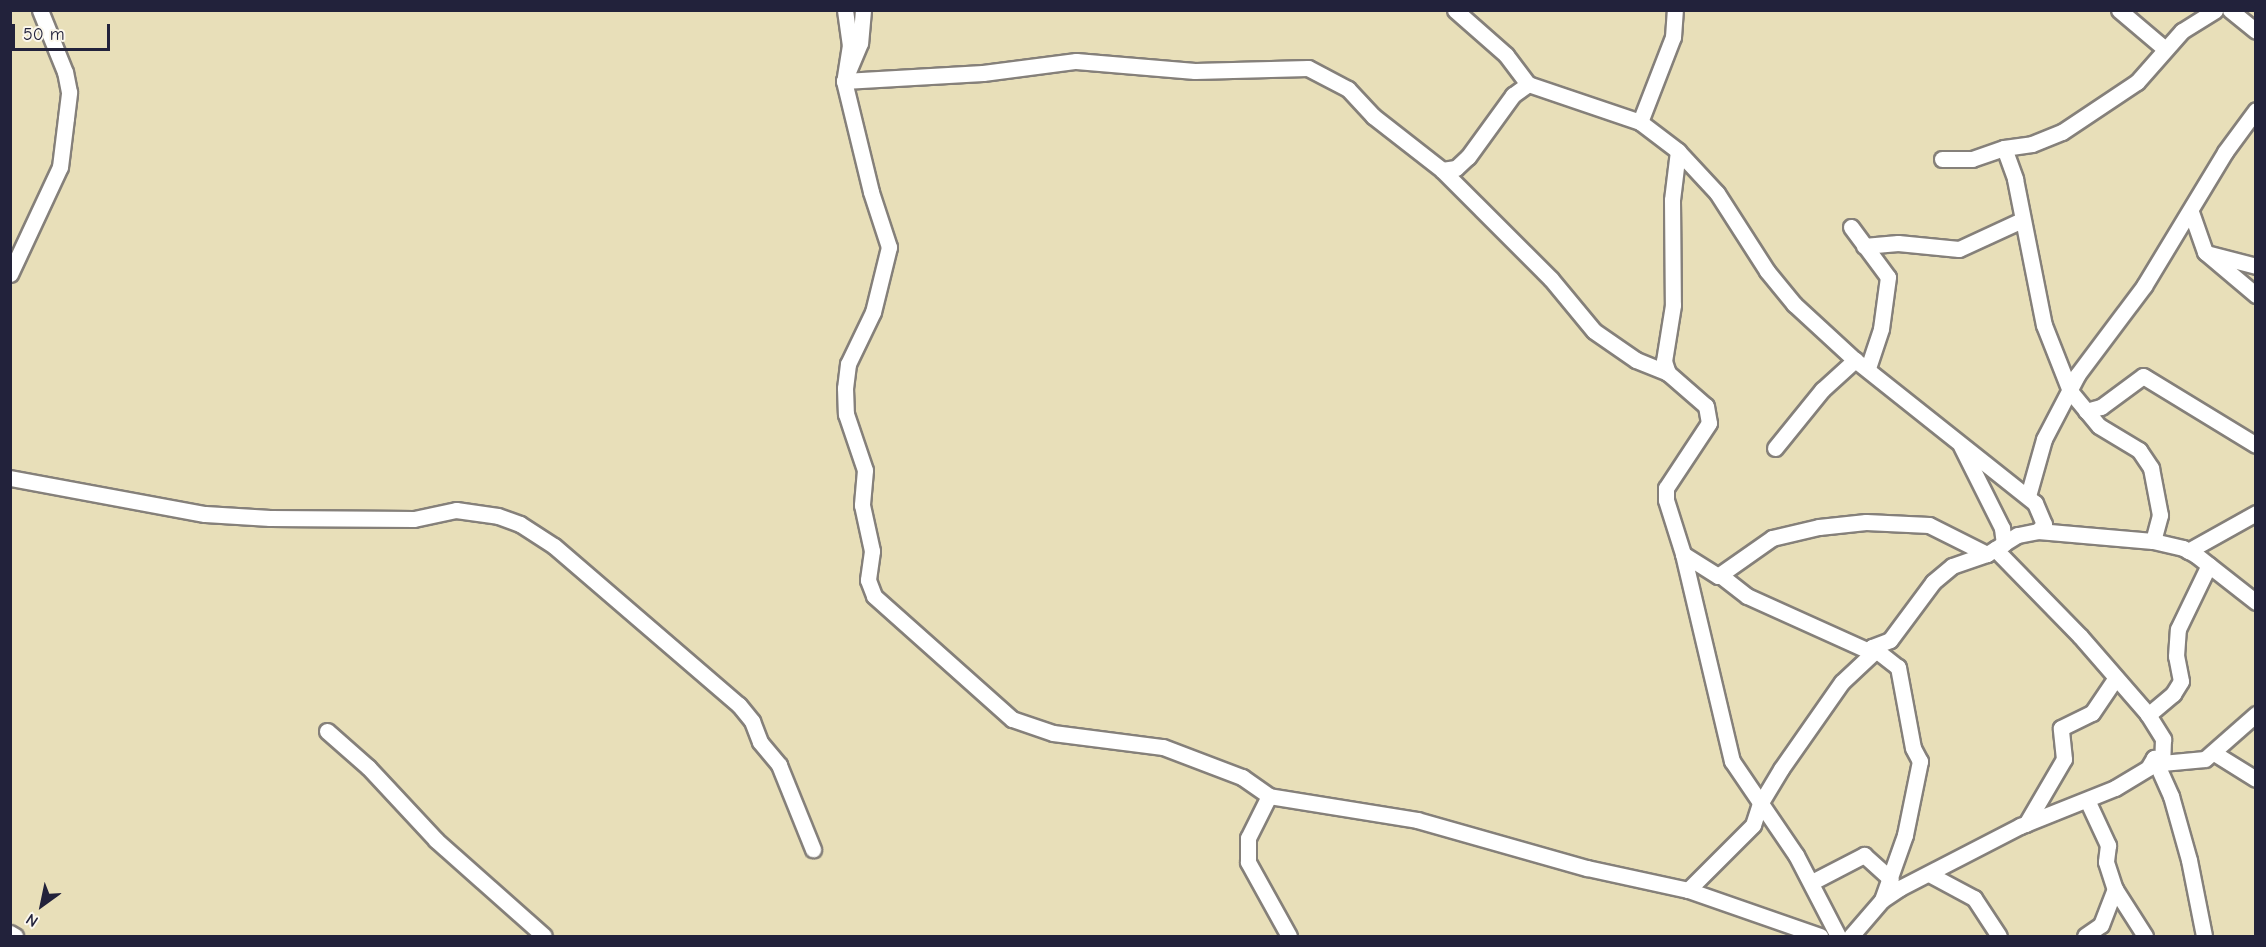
<!DOCTYPE html>
<style>
body{margin:0}
#map{position:relative;width:2266px;height:947px;overflow:hidden;background:#e8dfb9;font-family:"Comic Neue",sans-serif}
div>[style]{position:absolute}
.roads{filter:drop-shadow(2px 0 #85807a) drop-shadow(-2px 0 #85807a) drop-shadow(0 2px #85807a) drop-shadow(0 -2px #85807a)}
.minor>*{height:15px;margin:-7.5px;padding:0 7.5px;transform-origin:7.5px;border-radius:7.5px;background:#fff}
span{translate:-50% -50%;white-space:nowrap;text-align:center;line-height:1.15;-webkit-text-stroke:4.5px #fbf7ec;paint-order:stroke}
.frame{position:absolute;inset:0;border:12px solid #22223b;pointer-events:none}
.north{position:absolute;left:12px;top:875px;width:60px;height:60px;-webkit-text-stroke:4px #fbf7ec;paint-order:stroke;rotate:213deg;font-size:16px;font-weight:700;line-height:24px;text-align:center;color:#22223b}
.north::after{content:'';display:block;margin:auto;width:21px;height:27px;background:#22223b;clip-path:polygon(50% 0,100% 100%,50% 72%,0 100%)}
.scale{position:absolute;left:12px;top:24px;width:98px;height:27px;box-sizing:border-box;border:3px solid #22223b;border-top:0;padding-left:8px;font-size:18px;line-height:21px;white-space:nowrap;color:#22223b;-webkit-text-stroke:4px #fbf7ec;paint-order:stroke}
</style>
<div id="map">
<div class="roads">
<div class="minor">
<i style="left:845px;top:10px;width:35px;rotate:82deg"></i>
<i style="left:850px;top:45px;width:36px;rotate:99deg"></i>
<i style="left:844px;top:81px;width:139px;rotate:-3.3deg"></i>
<i style="left:983px;top:73px;width:94px;rotate:-7.4deg"></i>
<i style="left:1076px;top:61px;width:119px;rotate:4.8deg"></i>
<i style="left:1195px;top:71px;width:113px;rotate:-1.5deg"></i>
<i style="left:1308px;top:68px;width:45px;rotate:27.7deg"></i>
<i style="left:1348px;top:89px;width:37px;rotate:47deg"></i>
<i style="left:1373px;top:116px;width:88px;rotate:38deg"></i>
<i style="left:1442px;top:170px;width:14px;rotate:-8deg"></i>
<i style="left:1456px;top:168px;width:16px;rotate:-43deg"></i>
<i style="left:1468px;top:157px;width:77px;rotate:-54deg"></i>
<i style="left:1513px;top:95px;width:19px;rotate:-36deg"></i>
<i style="left:863px;top:10px;width:33px;rotate:95deg"></i>
<i style="left:860px;top:43px;width:41px;rotate:112.8deg"></i>
<i style="left:844px;top:81px;width:114px;rotate:76.3deg"></i>
<i style="left:871px;top:192px;width:58px;rotate:71.9deg"></i>
<i style="left:889px;top:247px;width:67px;rotate:103.8deg"></i>
<i style="left:873px;top:312px;width:58px;rotate:115.7deg"></i>
<i style="left:848px;top:364px;width:24px;rotate:97deg"></i>
<i style="left:845px;top:388px;width:26px;rotate:88deg"></i>
<i style="left:846px;top:414px;width:59px;rotate:71.3deg"></i>
<i style="left:865px;top:470px;width:35px;rotate:95deg"></i>
<i style="left:862px;top:505px;width:47px;rotate:77.7deg"></i>
<i style="left:872px;top:551px;width:29px;rotate:98deg"></i>
<i style="left:868px;top:580px;width:17px;rotate:69deg"></i>
<i style="left:874px;top:596px;width:185px;rotate:41.7deg"></i>
<i style="left:1012px;top:719px;width:43px;rotate:18.9deg"></i>
<i style="left:1053px;top:733px;width:111px;rotate:7.3deg"></i>
<i style="left:1163px;top:747px;width:85px;rotate:20.8deg"></i>
<i style="left:1242px;top:777px;width:33px;rotate:35deg"></i>
<i style="left:1455px;top:10px;width:68px;rotate:41.4deg"></i>
<i style="left:1506px;top:55px;width:36px;rotate:53deg"></i>
<i style="left:1528px;top:84px;width:118px;rotate:18.7deg"></i>
<i style="left:1640px;top:122px;width:48px;rotate:37.3deg"></i>
<i style="left:1678px;top:151px;width:57px;rotate:47.1deg"></i>
<i style="left:1717px;top:193px;width:93px;rotate:57.3deg"></i>
<i style="left:1767px;top:271px;width:43px;rotate:50.7deg"></i>
<i style="left:1794px;top:304px;width:83px;rotate:42.6deg"></i>
<i style="left:1855px;top:360px;width:230px;rotate:38.5deg"></i>
<i style="left:2035px;top:503px;width:23px;rotate:67deg"></i>
<i style="left:2044px;top:524px;width:9px;rotate:131deg"></i>
<i style="left:2119px;top:10px;width:60px;rotate:40.3deg"></i>
<i style="left:2230px;top:10px;width:33px;rotate:39deg"></i>
<i style="left:1640px;top:122px;width:91px;rotate:-68.8deg"></i>
<i style="left:1673px;top:37px;width:27px;rotate:-86deg"></i>
<i style="left:2004px;top:148px;width:33px;rotate:70deg"></i>
<i style="left:2015px;top:179px;width:149px;rotate:78.8deg"></i>
<i style="left:2044px;top:325px;width:71px;rotate:68.5deg"></i>
<i style="left:2070px;top:391px;width:45px;rotate:50.4deg"></i>
<i style="left:2099px;top:426px;width:47px;rotate:31deg"></i>
<i style="left:2139px;top:450px;width:22px;rotate:56deg"></i>
<i style="left:2151px;top:468px;width:48px;rotate:79.2deg"></i>
<i style="left:2160px;top:515px;width:27px;rotate:105deg"></i>
<i style="left:1678px;top:151px;width:49px;rotate:97deg"></i>
<i style="left:1672px;top:200px;width:105px;rotate:89.5deg"></i>
<i style="left:1673px;top:305px;width:57px;rotate:99.1deg"></i>
<i style="left:1664px;top:361px;width:13px;rotate:72deg"></i>
<i style="left:1668px;top:373px;width:50px;rotate:41deg"></i>
<i style="left:1706px;top:406px;width:17px;rotate:80deg"></i>
<i style="left:1709px;top:423px;width:78px;rotate:123.5deg"></i>
<i style="left:1666px;top:488px;width:12px;rotate:90deg"></i>
<i style="left:1666px;top:500px;width:57px;rotate:72.5deg"></i>
<i style="left:1683px;top:554px;width:213px;rotate:76.7deg"></i>
<i style="left:1732px;top:761px;width:114px;rotate:55.8deg"></i>
<i style="left:1796px;top:855px;width:91px;rotate:62.6deg"></i>
<i style="left:1942px;top:159px;width:30px"></i>
<i style="left:1972px;top:159px;width:34px;rotate:-19deg"></i>
<i style="left:2004px;top:148px;width:28px;rotate:-8deg"></i>
<i style="left:2032px;top:144px;width:32px;rotate:-22deg"></i>
<i style="left:2062px;top:132px;width:90px;rotate:-33.7deg"></i>
<i style="left:2137px;top:82px;width:68px;rotate:-48.6deg"></i>
<i style="left:2182px;top:31px;width:39px;rotate:-32deg"></i>
<i style="left:1442px;top:170px;width:154px;rotate:45deg"></i>
<i style="left:1551px;top:279px;width:67px;rotate:50.4deg"></i>
<i style="left:1594px;top:331px;width:51px;rotate:34.6deg"></i>
<i style="left:1636px;top:360px;width:35px;rotate:22deg"></i>
<i style="left:2191px;top:212px;width:42px;rotate:70.7deg"></i>
<i style="left:2205px;top:252px;width:67px;rotate:40.1deg"></i>
<i style="left:1851px;top:227px;width:62px;rotate:53.5deg"></i>
<i style="left:1888px;top:277px;width:52px;rotate:97.7deg"></i>
<i style="left:1881px;top:329px;width:41px;rotate:108.4deg"></i>
<i style="left:1864px;top:246px;width:34px;rotate:-5deg"></i>
<i style="left:1898px;top:243px;width:61px;rotate:5.6deg"></i>
<i style="left:1959px;top:249px;width:69px;rotate:-24.7deg"></i>
<i style="left:2206px;top:253px;width:52px;rotate:14.6deg"></i>
<i style="left:10px;top:274px;width:118px;rotate:-65deg"></i>
<i style="left:60px;top:167px;width:49px;rotate:-83deg"></i>
<i style="left:66px;top:118px;width:26px;rotate:-83deg"></i>
<i style="left:69px;top:92px;width:20px;rotate:-101deg"></i>
<i style="left:65px;top:72px;width:67px;rotate:-112deg"></i>
<i style="left:2086px;top:411px;width:16px;rotate:-15deg"></i>
<i style="left:2101px;top:407px;width:52px;rotate:-36.4deg"></i>
<i style="left:2143px;top:376px;width:132px;rotate:31.4deg"></i>
<i style="left:1961px;top:446px;width:92px;rotate:63.4deg"></i>
<i style="left:2002px;top:528px;width:16px;rotate:83deg"></i>
<i style="left:1775px;top:448px;width:75px;rotate:-51deg"></i>
<i style="left:1822px;top:390px;width:45px;rotate:-42.3deg"></i>
<i style="left:10px;top:478px;width:198px;rotate:10.5deg"></i>
<i style="left:205px;top:514px;width:65px;rotate:3.5deg"></i>
<i style="left:270px;top:518px;width:144px;rotate:0.4deg"></i>
<i style="left:414px;top:519px;width:43px;rotate:-12.1deg"></i>
<i style="left:456px;top:510px;width:42px;rotate:8.1deg"></i>
<i style="left:498px;top:516px;width:23px;rotate:20deg"></i>
<i style="left:520px;top:524px;width:40px;rotate:32.9deg"></i>
<i style="left:554px;top:546px;width:244px;rotate:40.7deg"></i>
<i style="left:739px;top:705px;width:21px;rotate:51deg"></i>
<i style="left:752px;top:721px;width:22px;rotate:69deg"></i>
<i style="left:760px;top:742px;width:30px;rotate:50deg"></i>
<i style="left:779px;top:765px;width:91px;rotate:68deg"></i>
<i style="left:2028px;top:496px;width:59px;rotate:-74.3deg"></i>
<i style="left:2044px;top:439px;width:73px;rotate:-62.4deg"></i>
<i style="left:2078px;top:374px;width:110px;rotate:-53.1deg"></i>
<i style="left:2144px;top:286px;width:157px;rotate:-58.8deg"></i>
<i style="left:2225px;top:152px;width:52px;rotate:-53.6deg"></i>
<i style="left:1995px;top:549px;width:122px;rotate:45.7deg"></i>
<i style="left:2080px;top:636px;width:102px;rotate:49deg"></i>
<i style="left:2147px;top:713px;width:31px;rotate:58deg"></i>
<i style="left:2163px;top:739px;width:24px;rotate:92deg"></i>
<i style="left:2188px;top:551px;width:78px;rotate:-29.2deg"></i>
<i style="left:1683px;top:554px;width:41px;rotate:32.2deg"></i>
<i style="left:1718px;top:576px;width:66px;rotate:-35.1deg"></i>
<i style="left:1772px;top:538px;width:48px;rotate:-13.2deg"></i>
<i style="left:1819px;top:527px;width:47px;rotate:-6.1deg"></i>
<i style="left:1866px;top:522px;width:63px;rotate:2.7deg"></i>
<i style="left:1929px;top:525px;width:65px;rotate:26.6deg"></i>
<i style="left:1720px;top:575px;width:34px;rotate:38deg"></i>
<i style="left:1747px;top:596px;width:138px;rotate:24.3deg"></i>
<i style="left:1872px;top:647px;width:33px;rotate:38deg"></i>
<i style="left:1898px;top:667px;width:82px;rotate:79.5deg"></i>
<i style="left:1913px;top:748px;width:15px;rotate:62deg"></i>
<i style="left:1920px;top:761px;width:76px;rotate:101.5deg"></i>
<i style="left:1905px;top:835px;width:69px;rotate:109.5deg"></i>
<i style="left:2148px;top:715px;width:33px;rotate:-40deg"></i>
<i style="left:2173px;top:694px;width:15px;rotate:-58deg"></i>
<i style="left:2181px;top:681px;width:25px;rotate:-101deg"></i>
<i style="left:2176px;top:656px;width:27px;rotate:-86deg"></i>
<i style="left:2178px;top:629px;width:71px;rotate:-64.2deg"></i>
<i style="left:327px;top:731px;width:55px;rotate:41.3deg"></i>
<i style="left:368px;top:767px;width:100px;rotate:47deg"></i>
<i style="left:436px;top:840px;width:144px;rotate:41.6deg"></i>
<i style="left:2214px;top:753px;width:49px;rotate:31.8deg"></i>
<i style="left:2154px;top:758px;width:42px;rotate:65.9deg"></i>
<i style="left:2171px;top:796px;width:66px;rotate:74.3deg"></i>
<i style="left:2189px;top:860px;width:77px;rotate:78.8deg"></i>
<i style="left:2087px;top:800px;width:50px;rotate:65deg"></i>
<i style="left:2108px;top:845px;width:17px;rotate:97deg"></i>
<i style="left:2106px;top:862px;width:28px;rotate:72deg"></i>
<i style="left:2115px;top:889px;width:56px;rotate:57.4deg"></i>
<i style="left:2026px;top:824px;width:75px;rotate:-59.7deg"></i>
<i style="left:2064px;top:759px;width:31px;rotate:-96deg"></i>
<i style="left:2061px;top:728px;width:34px;rotate:-26deg"></i>
<i style="left:2092px;top:713px;width:41px;rotate:-55.9deg"></i>
<i style="left:1929px;top:874px;width:51px;rotate:28.1deg"></i>
<i style="left:1974px;top:898px;width:45px;rotate:56.7deg"></i>
<i style="left:1812px;top:882px;width:59px;rotate:-27.4deg"></i>
<i style="left:1864px;top:855px;width:36px;rotate:42deg"></i>
<i style="left:1688px;top:890px;width:92px;rotate:-45deg"></i>
<i style="left:1753px;top:825px;width:22px;rotate:-72deg"></i>
<i style="left:1760px;top:804px;width:41px;rotate:-59deg"></i>
<i style="left:1781px;top:769px;width:106px;rotate:-55deg"></i>
<i style="left:1842px;top:682px;width:42px;rotate:-43.1deg"></i>
<i style="left:1873px;top:653px;width:6px;rotate:-99deg"></i>
<i style="left:1872px;top:647px;width:19px;rotate:-21deg"></i>
<i style="left:1890px;top:640px;width:72px;rotate:-53.4deg"></i>
<i style="left:1933px;top:582px;width:25px;rotate:-40deg"></i>
<i style="left:1952px;top:566px;width:37px;rotate:-19deg"></i>
<i style="left:1987px;top:554px;width:36px;rotate:-32deg"></i>
<i style="left:2018px;top:535px;width:20px;rotate:-11deg"></i>
<i style="left:2038px;top:531px;width:115px;rotate:5deg"></i>
<i style="left:2153px;top:541px;width:31px;rotate:13deg"></i>
<i style="left:2183px;top:548px;width:15px;rotate:28deg"></i>
<i style="left:2196px;top:555px;width:76px;rotate:38.1deg"></i>
<i style="left:10px;top:933px;width:6px;rotate:31deg"></i>
<i style="left:1289px;top:936px;width:85px;rotate:-119deg"></i>
<i style="left:1248px;top:862px;width:24px;rotate:-90deg"></i>
<i style="left:1248px;top:838px;width:47px;rotate:-63.4deg"></i>
<i style="left:1269px;top:796px;width:150px;rotate:9.2deg"></i>
<i style="left:1417px;top:820px;width:177px;rotate:15.8deg"></i>
<i style="left:1587px;top:868px;width:103px;rotate:12.3deg"></i>
<i style="left:1688px;top:890px;width:140px;rotate:19.2deg"></i>
<i style="left:1851px;top:936px;width:48px;rotate:-49.3deg"></i>
<i style="left:1882px;top:900px;width:22px;rotate:-34deg"></i>
<i style="left:1900px;top:888px;width:135px;rotate:-27.3deg"></i>
<i style="left:2020px;top:826px;width:102px;rotate:-21.8deg"></i>
<i style="left:2115px;top:788px;width:39px;rotate:-31deg"></i>
<i style="left:2148px;top:768px;width:12px;rotate:-59deg"></i>
<i style="left:2154px;top:758px;width:9px;rotate:32deg"></i>
<i style="left:2162px;top:763px;width:43px;rotate:-5.3deg"></i>
<i style="left:2205px;top:759px;width:68px;rotate:-41.4deg"></i>
<i style="left:2085px;top:936px;width:19px;rotate:-35deg"></i>
<i style="left:2101px;top:925px;width:39px;rotate:-69deg"></i>
</div>
</div>
<div class="frame"></div>
<div class="north">N</div>
<div class="scale">50 m</div>
</div>
